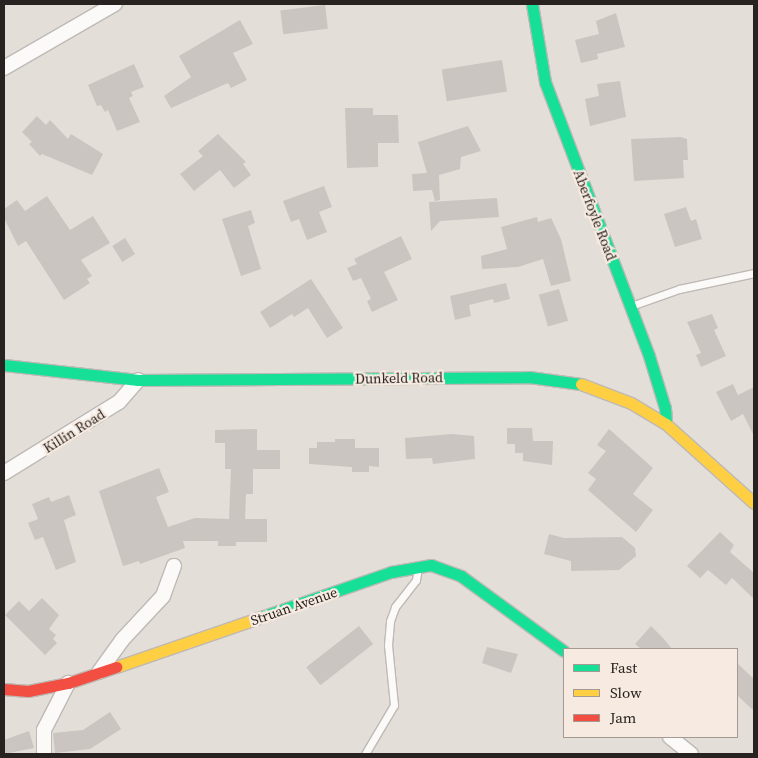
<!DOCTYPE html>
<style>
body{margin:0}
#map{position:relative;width:758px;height:758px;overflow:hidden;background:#e4ded8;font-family:"Source Serif 4",serif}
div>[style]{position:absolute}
.building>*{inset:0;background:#cac5c0;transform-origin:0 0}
.roads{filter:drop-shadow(1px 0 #beb9b5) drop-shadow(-1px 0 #beb9b5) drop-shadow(0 1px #beb9b5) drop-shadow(0 -1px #beb9b5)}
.lane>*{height:7px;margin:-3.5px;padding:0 3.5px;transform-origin:3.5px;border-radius:3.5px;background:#fbfaf9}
.street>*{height:14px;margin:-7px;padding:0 7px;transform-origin:7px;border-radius:7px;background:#fbfaf9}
.fast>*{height:11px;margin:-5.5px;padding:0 5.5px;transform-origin:5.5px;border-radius:5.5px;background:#16e098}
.slow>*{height:11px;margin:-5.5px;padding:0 5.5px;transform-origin:5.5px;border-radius:5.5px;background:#ffcf43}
.jam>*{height:11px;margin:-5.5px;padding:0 5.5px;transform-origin:5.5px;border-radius:5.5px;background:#f24e42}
span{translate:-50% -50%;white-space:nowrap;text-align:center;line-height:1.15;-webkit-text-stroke:4.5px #f7eae0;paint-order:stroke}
.street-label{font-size:14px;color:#282320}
.frame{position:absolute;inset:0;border:5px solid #282320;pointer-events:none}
.legend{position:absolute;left:563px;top:648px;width:175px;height:90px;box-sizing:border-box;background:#f7eae0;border:1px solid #a49a93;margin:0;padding:6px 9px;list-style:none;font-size:15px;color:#282320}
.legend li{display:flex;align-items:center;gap:10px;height:25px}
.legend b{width:25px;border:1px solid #a49a93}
</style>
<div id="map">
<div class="building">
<i style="left:325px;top:5px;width:24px;height:45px;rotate:83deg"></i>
<i style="clip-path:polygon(616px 13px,625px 47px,597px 54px,598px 59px,581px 63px,575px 40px,599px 34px,596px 21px)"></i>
<i style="clip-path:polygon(240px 20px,253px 44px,233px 53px,247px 80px,231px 88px,228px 83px,171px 108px,164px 96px,191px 77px,179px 56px)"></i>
<i style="left:502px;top:60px;width:32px;height:61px;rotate:81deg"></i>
<i style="clip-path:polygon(134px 64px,144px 87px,131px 92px,133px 96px,129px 98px,140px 122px,117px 131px,108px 110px,105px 112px,101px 105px,97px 106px,88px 85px)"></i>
<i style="clip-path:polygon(620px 81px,626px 117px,590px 126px,585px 99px,599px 96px,597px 84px)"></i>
<i style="clip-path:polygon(345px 108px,373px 108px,373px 115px,398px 115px,399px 143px,378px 143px,378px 167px,347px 168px)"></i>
<i style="clip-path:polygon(37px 116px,46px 125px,50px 120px,68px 139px,71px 134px,103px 154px,92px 175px,42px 154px,40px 156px,29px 144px,32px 142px,22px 132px)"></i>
<i style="clip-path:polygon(468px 126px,481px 151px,461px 157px,460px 169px,439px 175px,440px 200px,435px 201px,432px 190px,413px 191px,412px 174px,427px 173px,418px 142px)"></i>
<i style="clip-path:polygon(218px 134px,246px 162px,243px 164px,251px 175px,234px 188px,220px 170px,194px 191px,180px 174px,203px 156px,198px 151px)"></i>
<i style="clip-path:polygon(681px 137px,687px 139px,688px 160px,683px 160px,684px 178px,634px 181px,631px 139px)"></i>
<i style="clip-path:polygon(324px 186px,332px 207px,319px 212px,327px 232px,307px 240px,299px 219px,291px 222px,283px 201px)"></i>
<i style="clip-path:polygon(47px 196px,70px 230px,93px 216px,110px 243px,81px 260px,92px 276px,87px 279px,90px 283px,64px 300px,26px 241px,18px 246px,4px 218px,4px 209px,17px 200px,25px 211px)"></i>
<i style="clip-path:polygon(497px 198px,499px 217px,440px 221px,431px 231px,429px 202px)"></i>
<i style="clip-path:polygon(686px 207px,691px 221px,696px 219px,702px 239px,675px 247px,664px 214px)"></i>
<i style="clip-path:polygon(251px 210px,255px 223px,248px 226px,261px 269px,241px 276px,222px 219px)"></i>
<i style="clip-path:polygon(537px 217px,538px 222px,551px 218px,561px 239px,571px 281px,551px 286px,543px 259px,518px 267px,482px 269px,481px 256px,507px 249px,501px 227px)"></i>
<i style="clip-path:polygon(401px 236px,412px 259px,384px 272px,398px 300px,372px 312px,367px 301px,371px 299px,361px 278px,353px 281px,347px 268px,357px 264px,354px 259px)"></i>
<i style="left:125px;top:238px;width:19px;height:15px;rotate:58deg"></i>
<i style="clip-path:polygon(311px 279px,343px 328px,327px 338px,308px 308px,294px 317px,292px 314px,270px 328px,260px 312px)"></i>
<i style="clip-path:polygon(506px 283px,510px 299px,494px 303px,493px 299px,469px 305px,471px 316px,455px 320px,450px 296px)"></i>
<i style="left:559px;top:289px;width:33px;height:21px;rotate:74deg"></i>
<i style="clip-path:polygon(712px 314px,718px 328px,714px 330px,726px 356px,701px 367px,696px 355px,701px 353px,687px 322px)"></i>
<i style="clip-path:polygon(733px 384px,738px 395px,754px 387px,754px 436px,743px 414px,731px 421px,716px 392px)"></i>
<i style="clip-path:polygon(507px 428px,532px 428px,533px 441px,553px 441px,552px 465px,523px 461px,523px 453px,515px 453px,515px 444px,507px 444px)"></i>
<i style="clip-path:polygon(257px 429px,257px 450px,280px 450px,280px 469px,253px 469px,253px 494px,246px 494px,245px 519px,267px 519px,267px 542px,236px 542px,236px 546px,218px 546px,218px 541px,183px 541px,185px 548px,140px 564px,139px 561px,123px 566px,99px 491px,159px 468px,169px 492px,156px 497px,168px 527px,195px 518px,229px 519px,231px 469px,225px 469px,225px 443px,215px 443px,215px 430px)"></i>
<i style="clip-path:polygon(609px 429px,653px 468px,633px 494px,653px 510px,636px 532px,588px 490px,596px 479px,588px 473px,606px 451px,597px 445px)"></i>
<i style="clip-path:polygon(452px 434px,474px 436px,475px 459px,433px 464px,432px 458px,406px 459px,405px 438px)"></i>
<i style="clip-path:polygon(335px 439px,355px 439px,355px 448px,379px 448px,379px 467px,369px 466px,369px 472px,352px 472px,352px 467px,309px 464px,309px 448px,317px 448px,317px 442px,335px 442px)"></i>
<i style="clip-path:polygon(69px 495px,76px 515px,64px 520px,76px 562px,56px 570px,43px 537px,35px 540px,28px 523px,38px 519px,32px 504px,49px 497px,51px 502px)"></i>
<i style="clip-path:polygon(720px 532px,734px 545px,730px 552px,754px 573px,754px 599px,732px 578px,726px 585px,708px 570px,700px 578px,687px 566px)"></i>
<i style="clip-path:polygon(549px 534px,564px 538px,622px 537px,635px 548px,636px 556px,619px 570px,571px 571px,571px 561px,544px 554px)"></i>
<i style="clip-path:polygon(42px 598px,59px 615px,49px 629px,56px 635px,53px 639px,57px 643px,45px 655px,5px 615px,19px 601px,29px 611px)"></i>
<i style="left:359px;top:626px;width:23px;height:67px;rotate:52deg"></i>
<i style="clip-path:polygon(651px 626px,663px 638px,672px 649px,641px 649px,635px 644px)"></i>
<i style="clip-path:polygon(487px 647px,518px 654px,511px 673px,482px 663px)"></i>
<i style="clip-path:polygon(737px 663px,754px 679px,754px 711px,737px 695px)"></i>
<i style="clip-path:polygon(110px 712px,121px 729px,90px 749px,55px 753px,53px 733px,83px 730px)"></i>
<i style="clip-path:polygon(29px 731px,34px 748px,4px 754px,4px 740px)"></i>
</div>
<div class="roads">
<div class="lane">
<i style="left:631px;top:306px;width:51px;rotate:-19.5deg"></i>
<i style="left:679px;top:289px;width:77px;rotate:-12deg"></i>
<i style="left:365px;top:754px;width:57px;rotate:-59.4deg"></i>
<i style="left:394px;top:705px;width:60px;rotate:-95.7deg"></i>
<i style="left:388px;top:645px;width:24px;rotate:-85deg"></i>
<i style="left:390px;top:621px;width:15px;rotate:-70deg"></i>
<i style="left:395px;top:607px;width:34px;rotate:-52deg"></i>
<i style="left:416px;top:580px;width:12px;rotate:-81deg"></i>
</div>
<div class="street">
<i style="left:4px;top:68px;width:128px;rotate:-30deg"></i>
<i style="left:4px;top:473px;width:135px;rotate:-31.7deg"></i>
<i style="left:119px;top:402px;width:29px;rotate:-49deg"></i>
<i style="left:99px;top:672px;width:39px;rotate:-54deg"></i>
<i style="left:122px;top:640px;width:60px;rotate:-47deg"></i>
<i style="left:163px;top:596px;width:32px;rotate:-70deg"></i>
<i style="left:670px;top:737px;width:27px;rotate:39deg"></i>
<i style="left:44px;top:752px;width:22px;rotate:-90deg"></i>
<i style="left:44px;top:730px;width:53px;rotate:-62.9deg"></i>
</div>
<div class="fast">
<i style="left:532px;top:4px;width:79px;rotate:80.5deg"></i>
<i style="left:545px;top:82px;width:293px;rotate:69.2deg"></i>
<i style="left:649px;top:356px;width:54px;rotate:72.9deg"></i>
<i style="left:665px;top:408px;width:16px;rotate:86deg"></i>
<i style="left:4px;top:365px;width:135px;rotate:6.4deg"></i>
<i style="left:138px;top:380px;width:391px;rotate:-0.4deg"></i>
<i style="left:529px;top:377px;width:52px;rotate:7.7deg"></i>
<i style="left:261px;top:617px;width:138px;rotate:-19.1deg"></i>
<i style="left:391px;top:572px;width:41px;rotate:-9.9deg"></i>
<i style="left:431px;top:565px;width:32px;rotate:20deg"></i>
<i style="left:461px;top:576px;width:127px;rotate:36.1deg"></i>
</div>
<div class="slow">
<i style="left:581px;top:384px;width:53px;rotate:20.8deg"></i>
<i style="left:631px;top:403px;width:41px;rotate:31deg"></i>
<i style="left:666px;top:424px;width:118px;rotate:41.9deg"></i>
<i style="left:116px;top:667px;width:153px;rotate:-19deg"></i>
</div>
<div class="jam">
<i style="left:4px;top:689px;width:24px;rotate:5deg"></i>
<i style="left:28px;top:691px;width:41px;rotate:-11.3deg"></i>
<i style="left:68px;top:683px;width:51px;rotate:-18.4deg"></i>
</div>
</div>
<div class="street-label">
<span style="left:595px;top:215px;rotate:69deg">Aberfoyle Road</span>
<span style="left:399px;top:378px;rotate:-1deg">Dunkeld Road</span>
<span style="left:74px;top:431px;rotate:-32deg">Killin Road</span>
<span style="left:294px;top:606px;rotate:-19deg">Struan Avenue</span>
</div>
<div class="frame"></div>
<ul class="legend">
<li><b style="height:6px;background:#16e098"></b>Fast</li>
<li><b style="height:6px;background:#ffcf43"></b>Slow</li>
<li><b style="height:6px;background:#f24e42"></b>Jam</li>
</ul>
</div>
